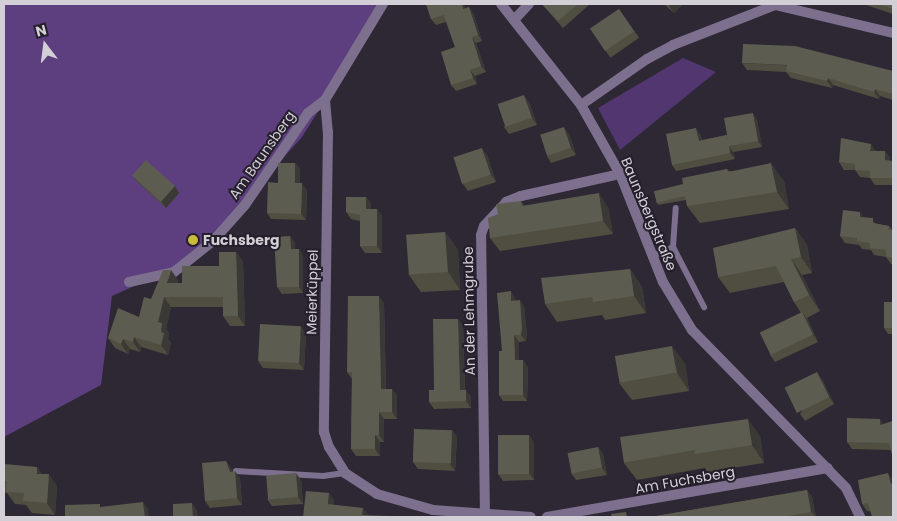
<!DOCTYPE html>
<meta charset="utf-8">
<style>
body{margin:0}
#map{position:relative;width:897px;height:521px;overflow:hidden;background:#2d2834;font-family:Poppins,sans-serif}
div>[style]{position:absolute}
.green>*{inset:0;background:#513670}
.forest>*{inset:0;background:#5d3e7f}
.service>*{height:6px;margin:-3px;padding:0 3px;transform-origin:3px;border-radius:3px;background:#7c708e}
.minor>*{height:10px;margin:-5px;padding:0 5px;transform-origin:5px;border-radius:5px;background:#7c708e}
.wall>*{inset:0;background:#4f4e41;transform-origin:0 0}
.shaded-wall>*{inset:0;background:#3b3935}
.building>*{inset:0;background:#5d5c51;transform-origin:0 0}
.dots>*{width:14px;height:14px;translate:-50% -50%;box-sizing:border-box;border:2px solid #241f2a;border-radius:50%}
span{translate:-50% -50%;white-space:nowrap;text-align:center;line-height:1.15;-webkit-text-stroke:4px #241f2a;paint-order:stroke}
.street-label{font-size:14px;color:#d3cfd7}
.poi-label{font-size:14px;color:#d3cfd7;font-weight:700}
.left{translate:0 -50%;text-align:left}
.frame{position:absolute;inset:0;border:5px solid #d3cfd7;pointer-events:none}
.north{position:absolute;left:20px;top:20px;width:50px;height:50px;-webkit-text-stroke:4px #241f2a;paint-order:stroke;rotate:345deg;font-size:14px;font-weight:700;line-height:20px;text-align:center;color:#d3cfd7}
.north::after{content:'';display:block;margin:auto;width:18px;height:22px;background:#d3cfd7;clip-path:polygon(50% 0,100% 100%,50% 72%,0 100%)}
</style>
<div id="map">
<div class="green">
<i style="clip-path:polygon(683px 58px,716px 72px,620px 150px,598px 108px)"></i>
</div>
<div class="forest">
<i style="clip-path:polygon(4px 4px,385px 4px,302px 137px,212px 237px,172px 269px,112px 296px,101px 385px,4px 437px)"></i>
</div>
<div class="service">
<i style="left:673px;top:247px;width:68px;rotate:62.7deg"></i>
<i style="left:651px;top:257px;width:24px;rotate:-24deg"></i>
<i style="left:673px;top:247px;width:39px;rotate:-86deg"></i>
<i style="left:236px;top:471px;width:87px;rotate:3.3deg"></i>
<i style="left:323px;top:476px;width:22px;rotate:-8deg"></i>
</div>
<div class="minor">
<i style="left:501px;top:4px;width:129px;rotate:51.6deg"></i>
<i style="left:581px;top:105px;width:79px;rotate:60.5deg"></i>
<i style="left:620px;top:174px;width:116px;rotate:68.3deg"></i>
<i style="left:663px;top:282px;width:56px;rotate:58.9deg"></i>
<i style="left:692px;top:330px;width:221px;rotate:45.7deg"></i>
<i style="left:846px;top:488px;width:32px;rotate:64deg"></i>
<i style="left:514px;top:20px;width:22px;rotate:-47deg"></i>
<i style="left:325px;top:100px;width:32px;rotate:85deg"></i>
<i style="left:328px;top:132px;width:300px;rotate:90.8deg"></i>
<i style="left:324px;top:432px;width:16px;rotate:72deg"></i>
<i style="left:329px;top:447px;width:31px;rotate:58deg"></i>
<i style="left:345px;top:473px;width:38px;rotate:33deg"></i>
<i style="left:377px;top:494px;width:58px;rotate:15.9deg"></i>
<i style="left:433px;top:510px;width:98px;rotate:4.1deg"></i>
<i style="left:581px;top:105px;width:80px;rotate:-34.9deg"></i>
<i style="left:647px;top:59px;width:30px;rotate:-28deg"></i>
<i style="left:673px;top:45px;width:110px;rotate:-21.4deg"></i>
<i style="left:775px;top:5px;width:121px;rotate:13.3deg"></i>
<i style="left:129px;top:282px;width:46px;rotate:-12.5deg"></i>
<i style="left:174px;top:272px;width:50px;rotate:-38.5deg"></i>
<i style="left:213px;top:241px;width:48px;rotate:-48.4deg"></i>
<i style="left:245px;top:205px;width:112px;rotate:-55.6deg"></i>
<i style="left:308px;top:113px;width:21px;rotate:-37deg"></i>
<i style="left:325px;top:100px;width:112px;rotate:-58.9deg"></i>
<i style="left:485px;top:516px;width:281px;rotate:-90.8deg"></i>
<i style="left:481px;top:235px;width:9px;rotate:-72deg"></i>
<i style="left:484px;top:226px;width:33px;rotate:-47deg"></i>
<i style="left:506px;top:202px;width:16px;rotate:-22deg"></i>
<i style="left:521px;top:196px;width:101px;rotate:-12.5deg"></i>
<i style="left:547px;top:517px;width:285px;rotate:-9.9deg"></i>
</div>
<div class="wall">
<i style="clip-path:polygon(426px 4px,464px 4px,465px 8px,469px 7px,473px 13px,482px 41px,476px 43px,486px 72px,475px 76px,477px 84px,456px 91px,451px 85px,455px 47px,446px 22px,436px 25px,431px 19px)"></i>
<i style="clip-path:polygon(542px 4px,590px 4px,563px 28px,546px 9px)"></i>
<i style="clip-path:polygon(664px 4px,683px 4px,674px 13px)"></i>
<i style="clip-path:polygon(863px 4px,893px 4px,893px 14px)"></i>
<i style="left:619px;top:9px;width:35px;height:35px;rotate:55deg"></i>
<i style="clip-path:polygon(742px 63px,893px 71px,893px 100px,880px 96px,879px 99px,833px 85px,832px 88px,791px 78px,786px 72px,747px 70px)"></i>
<i style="clip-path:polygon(529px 102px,537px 125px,509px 134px,504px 127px)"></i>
<i style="clip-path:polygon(757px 120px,762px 147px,733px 152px,735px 159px,676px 171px,672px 165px,700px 134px,702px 140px,727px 135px)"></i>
<i style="clip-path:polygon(569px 134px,576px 155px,551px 163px,547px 156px)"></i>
<i style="clip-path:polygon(871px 144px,875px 151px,885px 151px,890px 158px,890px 161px,893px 161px,893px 190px,892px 189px,892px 185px,875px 185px,870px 178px,860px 177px,855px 170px,844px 170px,839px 162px)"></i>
<i style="clip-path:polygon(487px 155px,496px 182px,468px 191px,463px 184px)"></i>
<i style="clip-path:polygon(295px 163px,300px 169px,300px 183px,307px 190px,306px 220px,271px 219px,267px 213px,278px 183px)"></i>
<i style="clip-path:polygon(727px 169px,729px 171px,784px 181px,789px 209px,700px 223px,687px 206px,686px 200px,658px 205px,656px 201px,683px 184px)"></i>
<i style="clip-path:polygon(132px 175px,175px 186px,179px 193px,166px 208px,137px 182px)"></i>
<i style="clip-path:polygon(366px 197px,371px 204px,371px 209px,377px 209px,382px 216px,382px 253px,365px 253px,360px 246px,360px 221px,351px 219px,346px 212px)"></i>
<i style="clip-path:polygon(521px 201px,524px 206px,608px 207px,613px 234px,500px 251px,490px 238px,498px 214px)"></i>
<i style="clip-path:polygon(864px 217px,877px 224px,889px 226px,892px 230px,893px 230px,893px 265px,891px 264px,886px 257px,874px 255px,871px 250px,862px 249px,859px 245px,845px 243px,840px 236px)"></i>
<i style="clip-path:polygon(795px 228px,807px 245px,812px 273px,802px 275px,820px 311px,807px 318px,818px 342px,775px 362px,770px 355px,801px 313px,794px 302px,784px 282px,730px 293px,718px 277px)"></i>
<i style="clip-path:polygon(445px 232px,458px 250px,460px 290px,421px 292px,409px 275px)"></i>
<i style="clip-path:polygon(290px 236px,295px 243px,295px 249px,299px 249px,303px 256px,303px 293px,282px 294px,277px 287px)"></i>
<i style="clip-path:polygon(236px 252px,243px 262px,245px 326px,230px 326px,223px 316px,223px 307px,171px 307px,166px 329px,169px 333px,168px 339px,171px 343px,168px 355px,141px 347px,140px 352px,130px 349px,128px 354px,115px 348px,108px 338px,139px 317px,151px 299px,178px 280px,177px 283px,182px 283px,219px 266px)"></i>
<i style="clip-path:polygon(630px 269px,642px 287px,646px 313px,605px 320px,602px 315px,557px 322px,545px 304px)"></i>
<i style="clip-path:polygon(515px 298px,515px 300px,524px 306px,527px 335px,526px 341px,519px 342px,519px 360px,523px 360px,528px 367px,527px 401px,503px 401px,499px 395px)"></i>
<i style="clip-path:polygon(893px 302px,893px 334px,888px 334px,884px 328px)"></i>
<i style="clip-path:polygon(384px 303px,386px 389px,392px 389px,397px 396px,397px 419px,384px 419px,384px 442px,380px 442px,380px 456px,356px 456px,351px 449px,352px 379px,347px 372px)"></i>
<i style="clip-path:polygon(458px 319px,463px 326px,465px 390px,471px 397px,471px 408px,434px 409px,429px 402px,434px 390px)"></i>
<i style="clip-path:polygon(306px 333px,304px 370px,263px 368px,258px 361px)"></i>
<i style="clip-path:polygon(685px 363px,689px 391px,632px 400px,619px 383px)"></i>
<i style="clip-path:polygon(822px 379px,834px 404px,805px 421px,800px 414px)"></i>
<i style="clip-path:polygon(893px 421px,893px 456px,891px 450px,852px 449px,847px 442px,884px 424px)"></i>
<i style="clip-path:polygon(452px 430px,457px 437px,455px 471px,418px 469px,413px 462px)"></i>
<i style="clip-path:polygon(760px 436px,764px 463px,707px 472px,705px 468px,637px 480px,624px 463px)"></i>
<i style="clip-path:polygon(534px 442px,534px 480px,503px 481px,498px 474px)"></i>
<i style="clip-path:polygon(598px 447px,603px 454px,607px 475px,576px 480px,571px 473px)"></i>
<i style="clip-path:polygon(226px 461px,232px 471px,240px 478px,242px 505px,210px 508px,205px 501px)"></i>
<i style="clip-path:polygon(4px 464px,42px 474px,57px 486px,55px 515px,32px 513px,26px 505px,15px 504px,7px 493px,4px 493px)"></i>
<i style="clip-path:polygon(301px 480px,303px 504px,272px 506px,267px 499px)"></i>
<i style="clip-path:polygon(893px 480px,870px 511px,867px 511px,862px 504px)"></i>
<i style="clip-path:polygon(807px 490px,812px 497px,816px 517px,637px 517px,656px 516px)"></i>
</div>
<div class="shaded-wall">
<i style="clip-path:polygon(462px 4px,464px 4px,468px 15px,463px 9px)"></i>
<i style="clip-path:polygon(671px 4px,683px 4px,674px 13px,669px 6px)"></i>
<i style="clip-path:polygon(469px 7px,473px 13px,482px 41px,478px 35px)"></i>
<i style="clip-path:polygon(472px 37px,476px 43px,486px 72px,481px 66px)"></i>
<i style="clip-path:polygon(470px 70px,475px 76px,477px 84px,473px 78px)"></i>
<i style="clip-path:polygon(828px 78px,833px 85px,832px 88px,827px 81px)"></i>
<i style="clip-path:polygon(875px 89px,880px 96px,879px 99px,874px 92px)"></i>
<i style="clip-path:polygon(524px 95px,529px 102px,537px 125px,532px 118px)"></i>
<i style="clip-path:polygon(753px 113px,757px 120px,762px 147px,758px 141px)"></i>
<i style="clip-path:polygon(564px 127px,569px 134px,576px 155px,571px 148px)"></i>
<i style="clip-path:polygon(696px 128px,700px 134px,703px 147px,699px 141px)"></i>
<i style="clip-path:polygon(871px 144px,876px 151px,870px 151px)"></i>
<i style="clip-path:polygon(729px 146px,733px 152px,735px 159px,730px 153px)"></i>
<i style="clip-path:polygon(482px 148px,487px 155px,496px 182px,491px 175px)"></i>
<i style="clip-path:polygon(885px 151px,890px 158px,890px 167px,885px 160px)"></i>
<i style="clip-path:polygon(295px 163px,300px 169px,300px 189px,295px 183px)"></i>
<i style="clip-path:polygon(771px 163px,784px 181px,789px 209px,777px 192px)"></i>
<i style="clip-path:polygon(302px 183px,307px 190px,306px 220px,301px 214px)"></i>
<i style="clip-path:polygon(175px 186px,179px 193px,166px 208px,161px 201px)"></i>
<i style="clip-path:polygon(599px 193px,608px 207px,613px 234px,603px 221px)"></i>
<i style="clip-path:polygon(366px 197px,371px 204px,371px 216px,366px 209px)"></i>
<i style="clip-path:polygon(377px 209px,382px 216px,382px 253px,377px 246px)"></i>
<i style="clip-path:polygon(860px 212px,865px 219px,860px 217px)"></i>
<i style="clip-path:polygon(795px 228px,807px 245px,812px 273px,801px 257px)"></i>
<i style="clip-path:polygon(445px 232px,458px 250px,460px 290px,448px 272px)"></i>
<i style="clip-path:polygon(290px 236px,295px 243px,295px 256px,291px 249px)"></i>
<i style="clip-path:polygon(299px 249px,303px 256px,303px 293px,299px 287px)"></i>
<i style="clip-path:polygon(236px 252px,243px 262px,245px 326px,238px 316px)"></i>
<i style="clip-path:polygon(791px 259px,802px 275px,820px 311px,809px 295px)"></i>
<i style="clip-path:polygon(630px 269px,642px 287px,646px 313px,634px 296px)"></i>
<i style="clip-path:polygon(171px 270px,178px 280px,174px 293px,167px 283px)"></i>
<i style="clip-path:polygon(511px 291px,515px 298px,516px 307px,511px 301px)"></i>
<i style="clip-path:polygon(379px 296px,384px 303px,386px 396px,381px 389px)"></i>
<i style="clip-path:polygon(164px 297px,171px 307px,166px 329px,169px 333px,168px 339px,171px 343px,168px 355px,161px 345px,158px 322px)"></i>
<i style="clip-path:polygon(520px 300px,524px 306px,527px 335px,526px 341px,521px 335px)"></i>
<i style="clip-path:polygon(802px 312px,807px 319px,818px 342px,813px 335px)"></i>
<i style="clip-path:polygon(458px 319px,463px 326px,465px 397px,460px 390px)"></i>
<i style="clip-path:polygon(301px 326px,306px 333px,304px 370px,299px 363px)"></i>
<i style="clip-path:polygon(514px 335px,519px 342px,519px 367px,515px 360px)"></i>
<i style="clip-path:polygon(134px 337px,141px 347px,140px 352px,133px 342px)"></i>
<i style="clip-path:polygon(123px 339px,130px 349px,128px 354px,121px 344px)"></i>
<i style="clip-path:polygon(672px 346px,685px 363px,689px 391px,677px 373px)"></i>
<i style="clip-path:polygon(523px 360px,528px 367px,527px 401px,523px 395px)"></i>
<i style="clip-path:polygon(817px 372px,822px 379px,834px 404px,829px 397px)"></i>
<i style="clip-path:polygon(392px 389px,397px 396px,397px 419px,392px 412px)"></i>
<i style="clip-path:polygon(466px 390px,471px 397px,471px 408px,466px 401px)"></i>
<i style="clip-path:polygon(379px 412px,384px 419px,384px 442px,379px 435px)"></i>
<i style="clip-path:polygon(748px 419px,760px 436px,764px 463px,752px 445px)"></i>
<i style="clip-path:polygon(880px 419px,885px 426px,880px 425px)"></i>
<i style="clip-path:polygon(452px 430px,457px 437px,455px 471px,450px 464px)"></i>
<i style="clip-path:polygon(375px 435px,380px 442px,380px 456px,375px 449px)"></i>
<i style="clip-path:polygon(529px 435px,534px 442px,534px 480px,529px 473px)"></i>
<i style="clip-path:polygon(598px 447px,603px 454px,607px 475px,602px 468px)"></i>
<i style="clip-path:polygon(226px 461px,231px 468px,235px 479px,230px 472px)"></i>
<i style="clip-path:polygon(37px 467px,46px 479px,37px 474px)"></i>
<i style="clip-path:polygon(235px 471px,240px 478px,242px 505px,237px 498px)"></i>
<i style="clip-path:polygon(296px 473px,301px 480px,303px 504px,298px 497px)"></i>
<i style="clip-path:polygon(888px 473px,893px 480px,893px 488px,891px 484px)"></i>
<i style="clip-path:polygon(49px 474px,57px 486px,55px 515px,47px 503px)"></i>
<i style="clip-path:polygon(807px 490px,812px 497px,816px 517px,811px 512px)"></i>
<i style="clip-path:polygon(329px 493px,334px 500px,333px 511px,328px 504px)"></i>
<i style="clip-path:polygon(143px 502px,148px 509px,149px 517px,145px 517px)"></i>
<i style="clip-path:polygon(192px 503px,197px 510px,198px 517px,193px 517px)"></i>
<i style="clip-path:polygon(363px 508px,368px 515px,367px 517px,362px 515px)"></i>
</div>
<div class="building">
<i style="clip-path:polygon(426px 4px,462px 4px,463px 9px,469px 7px,478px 35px,472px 37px,481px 66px,470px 70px,473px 78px,451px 85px,441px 52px,455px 47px,444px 15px,431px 19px)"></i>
<i style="clip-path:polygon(542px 4px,578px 4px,558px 21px)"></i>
<i style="clip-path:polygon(879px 4px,893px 4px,893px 9px)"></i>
<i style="left:619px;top:9px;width:27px;height:35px;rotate:56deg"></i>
<i style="clip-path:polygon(743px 44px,795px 46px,893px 71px,893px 94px,875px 89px,874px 92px,828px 78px,827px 81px,786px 71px,787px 65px,742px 63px)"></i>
<i style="left:524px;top:95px;width:24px;height:28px;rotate:71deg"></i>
<i style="clip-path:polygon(753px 113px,758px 141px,729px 146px,730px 153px,672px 165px,666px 134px,696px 128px,699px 141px,727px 135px,729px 145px,724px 118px)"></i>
<i style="left:564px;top:127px;width:22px;height:25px;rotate:72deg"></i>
<i style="clip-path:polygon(841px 138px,871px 144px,870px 151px,885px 151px,885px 160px,893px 161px,893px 189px,892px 189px,893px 178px,870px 178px,870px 171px,855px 170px,855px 164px,839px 162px)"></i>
<i style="left:482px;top:148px;width:28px;height:30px;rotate:72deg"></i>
<i style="left:146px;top:160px;width:39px;height:21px;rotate:42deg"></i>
<i style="clip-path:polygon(278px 163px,295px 163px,295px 183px,302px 183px,301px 214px,267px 213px,268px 182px,278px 183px)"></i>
<i style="clip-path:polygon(771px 163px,777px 192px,687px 206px,682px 178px,727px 169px,728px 172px)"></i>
<i style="left:683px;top:184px;width:12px;height:30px;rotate:76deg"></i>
<i style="clip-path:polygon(599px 193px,603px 221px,490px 238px,488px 218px,498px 214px,496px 204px,521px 201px,522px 206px)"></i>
<i style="clip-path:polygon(346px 197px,366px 197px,366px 209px,377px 209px,377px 246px,360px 246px,360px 215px,346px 212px)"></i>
<i style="clip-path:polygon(843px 210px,860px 212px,860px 217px,873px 218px,873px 223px,889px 226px,888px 230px,893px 230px,893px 258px,886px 257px,886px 250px,870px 248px,870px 243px,857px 241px,857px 238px,840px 236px)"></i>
<i style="clip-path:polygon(795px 228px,801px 257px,791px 259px,809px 295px,794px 302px,776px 266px,718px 277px,713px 248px)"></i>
<i style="left:445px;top:232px;width:40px;height:39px;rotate:86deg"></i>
<i style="clip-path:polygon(290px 236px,291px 249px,299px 249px,299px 287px,277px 287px,274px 237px)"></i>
<i style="clip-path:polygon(219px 252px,236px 252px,238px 316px,223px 316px,223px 297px,164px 297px,158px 322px,162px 323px,161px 332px,164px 333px,161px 345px,134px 337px,133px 342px,123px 339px,121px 344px,108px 338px,118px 308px,139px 317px,144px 297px,151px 299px,163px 270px,171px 270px,167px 283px,182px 283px,182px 266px,219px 266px)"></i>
<i style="clip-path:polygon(630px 269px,634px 296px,593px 302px,592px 297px,545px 304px,541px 278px)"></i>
<i style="clip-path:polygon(511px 291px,511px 301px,520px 300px,522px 328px,521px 335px,514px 335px,515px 360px,523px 360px,523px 395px,499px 395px,499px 351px,502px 351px,497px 293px)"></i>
<i style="clip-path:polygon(348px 296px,379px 296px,381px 389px,392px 389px,392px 412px,379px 412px,379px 435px,375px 435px,375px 449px,351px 449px,352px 372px,347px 372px)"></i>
<i style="left:893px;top:302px;width:26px;height:9px;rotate:90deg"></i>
<i style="left:802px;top:312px;width:25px;height:47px;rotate:64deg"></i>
<i style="clip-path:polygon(433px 319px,458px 319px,460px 390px,466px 390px,466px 401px,429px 402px,429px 390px,434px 390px)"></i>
<i style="left:260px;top:324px;width:41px;height:37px;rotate:3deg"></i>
<i style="left:672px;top:346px;width:27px;height:58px;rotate:80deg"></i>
<i style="left:817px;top:372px;width:28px;height:36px;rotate:64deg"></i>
<i style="clip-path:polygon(847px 418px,880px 419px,880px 425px,893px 421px,893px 454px,892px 455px,889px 443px,847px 442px)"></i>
<i style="clip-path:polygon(748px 419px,752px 445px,695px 454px,694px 450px,624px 463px,620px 437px)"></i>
<i style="left:414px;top:429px;width:38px;height:33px;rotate:2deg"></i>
<i style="left:498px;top:435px;width:31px;height:39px"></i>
<i style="left:598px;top:447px;width:21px;height:31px;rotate:79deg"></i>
<i style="clip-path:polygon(226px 461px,230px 472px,235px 471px,237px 498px,205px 501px,202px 463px)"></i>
<i style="clip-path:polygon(4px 464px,37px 467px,37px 474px,49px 474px,47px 503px,23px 501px,24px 493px,6px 492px,7px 481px,4px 481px)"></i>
<i style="left:296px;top:473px;width:24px;height:30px;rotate:85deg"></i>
<i style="clip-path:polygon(888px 473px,891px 484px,893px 484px,893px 517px,872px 517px,868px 503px,862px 504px,858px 480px)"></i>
<i style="clip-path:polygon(807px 490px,811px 512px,782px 517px,637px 517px,656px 516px)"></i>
<i style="clip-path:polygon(306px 491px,329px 493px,328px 504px,363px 508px,362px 515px,390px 516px,390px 517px,303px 517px)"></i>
<i style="clip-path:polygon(143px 502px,145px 517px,173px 516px,173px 504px,192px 503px,193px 517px,65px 517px,65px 505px,100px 504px,100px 507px)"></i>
<i style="clip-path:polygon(626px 512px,627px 517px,612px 517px,611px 514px)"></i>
</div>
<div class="dots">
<i style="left:193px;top:240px;background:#c9bb3b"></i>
</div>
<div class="street-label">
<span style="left:262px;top:155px;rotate:-55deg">Am Baunsberg</span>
<span style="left:649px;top:214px;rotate:67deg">Baunsbergstraße</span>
<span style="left:312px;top:292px;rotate:-89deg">Meierküppel</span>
<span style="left:469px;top:311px;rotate:-91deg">An der Lehmgrube</span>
<span style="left:685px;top:480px;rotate:-10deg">Am Fuchsberg</span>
</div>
<div class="poi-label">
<span class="left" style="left:203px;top:240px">Fuchsberg</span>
</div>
<div class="frame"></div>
<div class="north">N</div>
</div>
